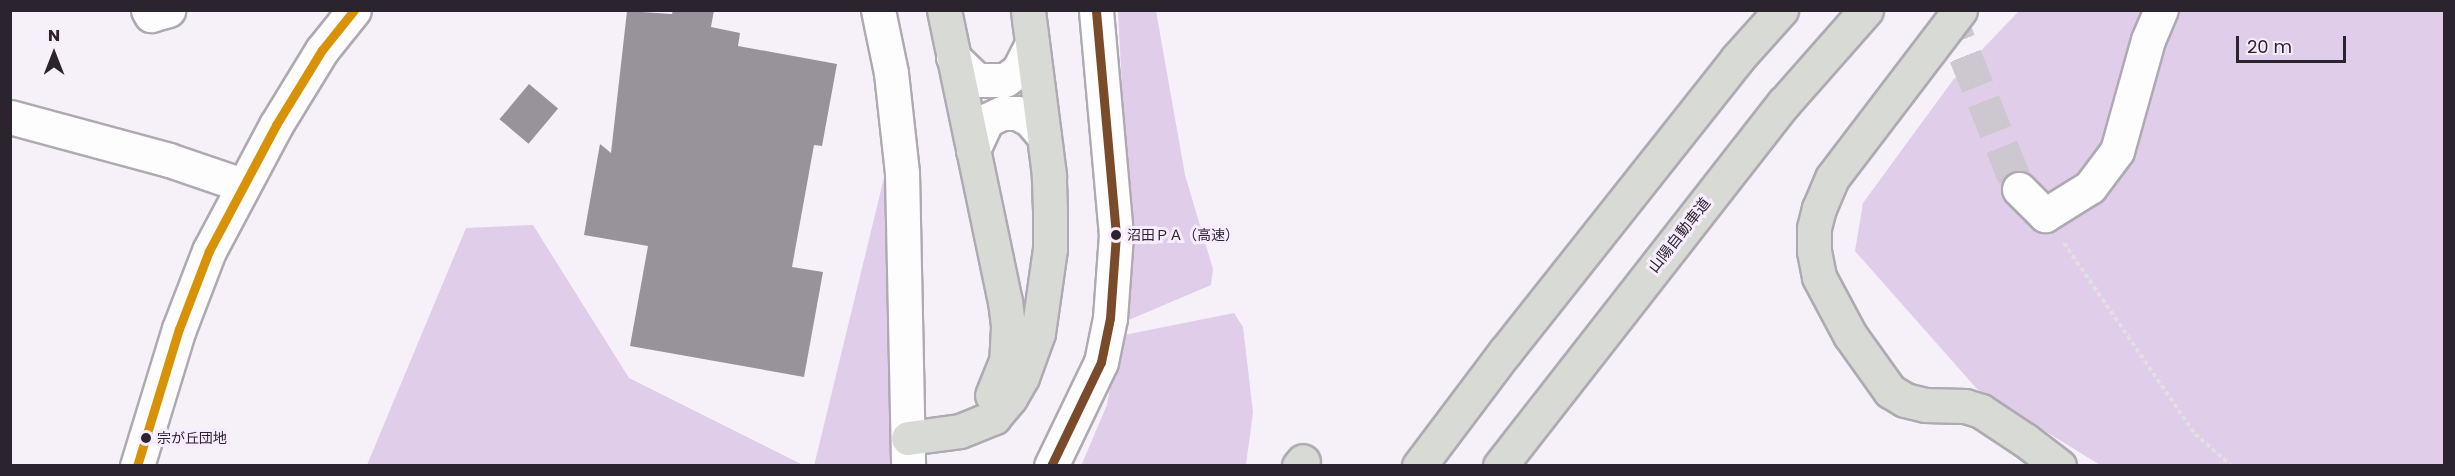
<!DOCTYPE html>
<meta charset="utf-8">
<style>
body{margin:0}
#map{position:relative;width:2455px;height:476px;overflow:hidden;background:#f6f0f9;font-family:Poppins,"Noto Sans JP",sans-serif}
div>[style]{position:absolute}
.forest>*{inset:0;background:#dfcdea}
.building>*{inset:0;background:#98929b;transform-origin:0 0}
.minor-tunnel>*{height:33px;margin-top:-16.5px;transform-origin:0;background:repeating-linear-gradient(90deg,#cdc7d0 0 33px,transparent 0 49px)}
.path>*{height:4px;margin-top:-2px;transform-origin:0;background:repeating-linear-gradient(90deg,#e1dfe2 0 4.5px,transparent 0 7.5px)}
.roads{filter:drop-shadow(2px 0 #afaab2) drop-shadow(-2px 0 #afaab2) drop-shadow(0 2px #afaab2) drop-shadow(0 -2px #afaab2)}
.minor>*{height:33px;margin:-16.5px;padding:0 16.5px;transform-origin:16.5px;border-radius:16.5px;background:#fefdfe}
.highway>*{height:33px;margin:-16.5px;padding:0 16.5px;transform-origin:16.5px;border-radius:16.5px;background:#d8dbd5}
.bus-1>*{height:9px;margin:-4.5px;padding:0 4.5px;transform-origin:4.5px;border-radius:4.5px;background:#d89207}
.bus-2>*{height:9px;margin:-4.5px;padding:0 4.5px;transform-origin:4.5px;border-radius:4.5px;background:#7a4b2a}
.dots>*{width:16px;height:16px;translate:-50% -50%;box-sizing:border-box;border:3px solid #f7ecfd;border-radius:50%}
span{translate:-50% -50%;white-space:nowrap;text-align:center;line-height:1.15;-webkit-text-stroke:6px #f7ecfd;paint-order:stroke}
.bus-label{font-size:14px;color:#2b242e}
.left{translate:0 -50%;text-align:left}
.street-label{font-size:15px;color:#2b242e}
.frame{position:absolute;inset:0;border:12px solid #2b242e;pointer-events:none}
.north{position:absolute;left:24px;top:24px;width:60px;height:60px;-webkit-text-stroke:4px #f7ecfd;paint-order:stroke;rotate:0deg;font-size:16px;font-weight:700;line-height:24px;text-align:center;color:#2b242e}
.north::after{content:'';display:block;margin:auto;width:21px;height:27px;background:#2b242e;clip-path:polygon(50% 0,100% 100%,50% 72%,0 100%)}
.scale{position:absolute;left:2236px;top:36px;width:110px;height:27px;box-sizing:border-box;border:3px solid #2b242e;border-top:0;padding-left:8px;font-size:18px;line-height:21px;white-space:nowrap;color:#2b242e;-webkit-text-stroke:4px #f7ecfd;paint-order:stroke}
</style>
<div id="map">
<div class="forest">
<i style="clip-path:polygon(1118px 11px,1156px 11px,1185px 175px,1213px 269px,1211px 285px,1124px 322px,1130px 238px)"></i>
<i style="clip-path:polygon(2019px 11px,2444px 11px,2444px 465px,2100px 465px,1977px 389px,1855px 251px,1863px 203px,1953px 80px)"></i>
<i style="clip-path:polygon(889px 157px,895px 294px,892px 465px,814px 466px)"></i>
<i style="clip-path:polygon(533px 225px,629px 378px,803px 465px,367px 465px,466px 228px)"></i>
<i style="clip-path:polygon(1234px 313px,1243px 327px,1253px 412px,1246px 465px,1081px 466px,1107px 405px,1119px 336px)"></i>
</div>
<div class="building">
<i style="clip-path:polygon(673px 10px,714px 10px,711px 27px,740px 33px,738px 46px,837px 64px,822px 146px,814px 145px,792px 267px,823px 272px,804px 377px,630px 346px,648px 246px,584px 235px,600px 144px,611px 153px,627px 11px,672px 14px)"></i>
<i style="left:529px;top:84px;width:38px;height:46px;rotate:40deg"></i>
</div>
<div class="minor-tunnel">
<i style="left:1947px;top:10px;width:193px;rotate:68.1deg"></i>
</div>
<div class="path">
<i style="left:2064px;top:243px;width:232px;rotate:55.6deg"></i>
<i style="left:2195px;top:434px;width:49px;rotate:40.9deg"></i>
</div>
<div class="roads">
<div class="minor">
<i style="left:148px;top:10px;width:6px;rotate:59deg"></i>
<i style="left:151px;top:15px;width:18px;rotate:-16deg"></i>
<i style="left:878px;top:10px;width:64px;rotate:78.3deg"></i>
<i style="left:891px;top:73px;width:101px;rotate:83.7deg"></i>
<i style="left:902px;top:173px;width:293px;rotate:88.8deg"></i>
<i style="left:953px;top:57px;width:33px;rotate:44deg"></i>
<i style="left:977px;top:80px;width:28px"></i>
<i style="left:1005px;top:80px;width:16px;rotate:-35deg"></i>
<i style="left:1018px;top:71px;width:31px;rotate:-63deg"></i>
<i style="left:10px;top:117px;width:165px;rotate:15.1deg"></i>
<i style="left:169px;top:160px;width:77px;rotate:18.9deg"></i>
<i style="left:973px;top:150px;width:33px;rotate:-65deg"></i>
<i style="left:987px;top:120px;width:17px;rotate:-25deg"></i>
<i style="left:1002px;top:113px;width:15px"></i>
<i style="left:1017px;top:113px;width:15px;rotate:28deg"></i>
<i style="left:1030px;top:120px;width:21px;rotate:49deg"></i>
<i style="left:2019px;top:189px;width:37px;rotate:45deg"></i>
<i style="left:2045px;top:215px;width:53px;rotate:-31.9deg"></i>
<i style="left:2090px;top:187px;width:45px;rotate:-53.1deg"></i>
<i style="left:2117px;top:151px;width:115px;rotate:-74.4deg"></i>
<i style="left:2148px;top:40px;width:33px;rotate:-67deg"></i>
<i style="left:137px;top:466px;width:143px;rotate:-73deg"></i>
<i style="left:179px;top:329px;width:84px;rotate:-69deg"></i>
<i style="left:209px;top:251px;width:143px;rotate:-62deg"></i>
<i style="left:276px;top:125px;width:88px;rotate:-58.5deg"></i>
<i style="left:322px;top:50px;width:51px;rotate:-51.3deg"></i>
<i style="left:1051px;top:466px;width:115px;rotate:-64.3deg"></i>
<i style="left:1101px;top:362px;width:45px;rotate:-78.4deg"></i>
<i style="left:1110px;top:318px;width:83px;rotate:-85.9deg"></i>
<i style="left:1116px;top:235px;width:226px;rotate:-95.1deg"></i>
</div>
<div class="highway">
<i style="left:944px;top:10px;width:297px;rotate:78.2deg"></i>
<i style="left:1005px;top:301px;width:26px;rotate:83deg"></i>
<i style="left:1008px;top:327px;width:34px;rotate:93deg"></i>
<i style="left:1006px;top:361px;width:37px;rotate:112deg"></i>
<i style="left:1960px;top:10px;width:211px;rotate:127.3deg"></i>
<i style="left:1832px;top:178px;width:33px;rotate:113deg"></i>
<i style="left:1819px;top:208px;width:21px;rotate:104deg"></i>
<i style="left:1814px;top:228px;width:23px;rotate:90deg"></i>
<i style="left:1814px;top:251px;width:26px;rotate:79deg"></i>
<i style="left:1819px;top:277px;width:66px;rotate:61.9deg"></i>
<i style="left:1850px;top:335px;width:69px;rotate:54.5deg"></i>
<i style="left:1890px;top:391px;width:17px;rotate:31deg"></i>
<i style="left:1905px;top:400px;width:21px;rotate:14deg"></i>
<i style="left:1925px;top:405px;width:40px;rotate:1.4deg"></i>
<i style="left:1965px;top:406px;width:17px;rotate:17deg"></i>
<i style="left:1981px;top:411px;width:53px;rotate:33.4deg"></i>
<i style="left:2025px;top:440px;width:43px;rotate:37.4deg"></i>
<i style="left:908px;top:438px;width:52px;rotate:-7.7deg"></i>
<i style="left:960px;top:431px;width:37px;rotate:-22deg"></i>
<i style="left:994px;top:417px;width:25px;rotate:-50deg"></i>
<i style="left:1010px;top:398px;width:24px;rotate:-60deg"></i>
<i style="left:1022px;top:377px;width:47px;rotate:-70deg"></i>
<i style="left:1038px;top:333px;width:85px;rotate:-81.9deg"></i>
<i style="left:1050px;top:249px;width:39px;rotate:-90deg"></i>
<i style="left:1050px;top:210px;width:35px;rotate:-92deg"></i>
<i style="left:1049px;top:175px;width:166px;rotate:-97.3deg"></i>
<i style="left:1299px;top:466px;width:6px;rotate:-51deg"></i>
<i style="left:1419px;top:466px;width:143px;rotate:-53deg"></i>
<i style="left:1505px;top:352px;width:374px;rotate:-51.6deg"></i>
<i style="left:1737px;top:59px;width:66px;rotate:-48.1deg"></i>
<i style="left:1500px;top:466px;width:461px;rotate:-52deg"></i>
<i style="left:1784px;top:103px;width:124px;rotate:-48.6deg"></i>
</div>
</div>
<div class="bus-1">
<i style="left:137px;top:466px;width:143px;rotate:-73deg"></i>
<i style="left:179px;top:329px;width:84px;rotate:-69deg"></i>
<i style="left:209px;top:251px;width:143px;rotate:-62deg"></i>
<i style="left:276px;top:125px;width:88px;rotate:-58.5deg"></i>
<i style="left:322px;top:50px;width:51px;rotate:-51.3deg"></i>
</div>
<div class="bus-2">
<i style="left:1051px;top:466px;width:115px;rotate:-64.3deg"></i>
<i style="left:1101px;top:362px;width:45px;rotate:-78.4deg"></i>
<i style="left:1110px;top:318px;width:83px;rotate:-85.9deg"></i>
<i style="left:1116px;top:235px;width:226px;rotate:-95.1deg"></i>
</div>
<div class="dots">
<i style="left:1116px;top:235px;background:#2b242e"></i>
<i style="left:146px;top:438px;background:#2b242e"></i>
</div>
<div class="bus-label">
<span class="left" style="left:1127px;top:235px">沼田ＰＡ（高速）</span>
<span class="left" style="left:157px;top:438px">宗が丘団地</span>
</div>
<div class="street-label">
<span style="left:1679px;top:235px;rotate:-52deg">山陽自動車道</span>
</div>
<div class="frame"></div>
<div class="north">N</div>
<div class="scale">20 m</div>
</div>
